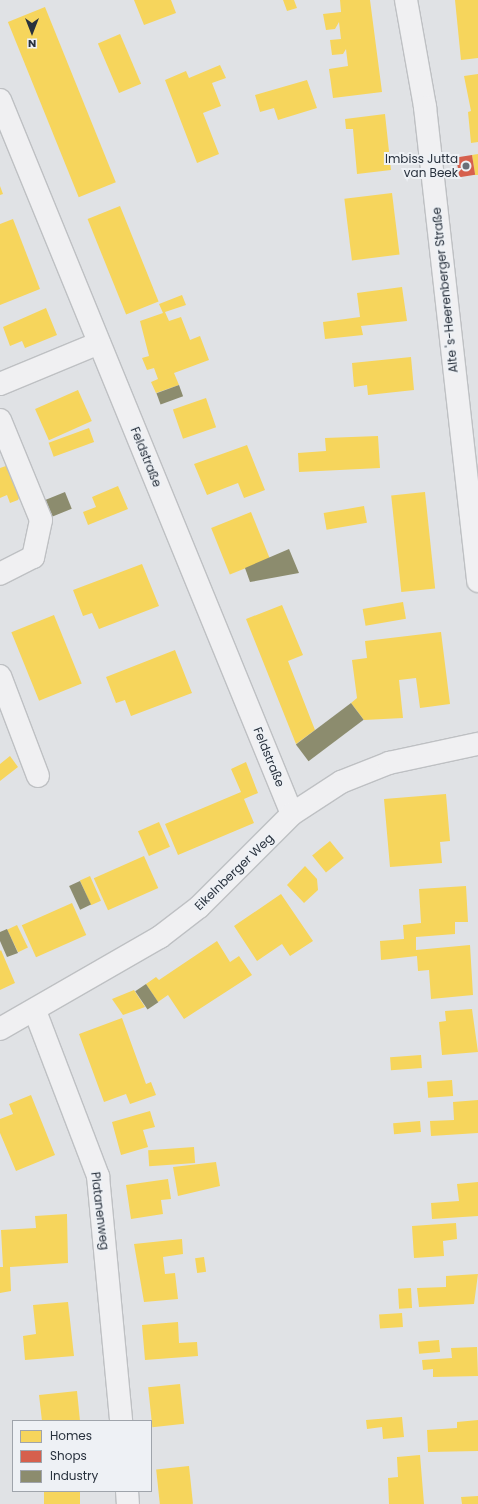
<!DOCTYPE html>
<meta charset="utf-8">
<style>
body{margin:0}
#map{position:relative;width:478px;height:1504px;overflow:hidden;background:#e0e2e5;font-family:Poppins,sans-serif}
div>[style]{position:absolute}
.homes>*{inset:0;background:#f6d55c;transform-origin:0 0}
.shops>*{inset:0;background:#d6604d;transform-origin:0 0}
.industry>*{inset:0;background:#8c8c6e;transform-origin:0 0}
.roads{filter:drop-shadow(1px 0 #bec0c3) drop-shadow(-1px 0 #bec0c3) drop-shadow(0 1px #bec0c3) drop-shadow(0 -1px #bec0c3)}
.minor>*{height:22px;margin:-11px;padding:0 11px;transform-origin:11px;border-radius:11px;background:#f0f0f2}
.dots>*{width:11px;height:11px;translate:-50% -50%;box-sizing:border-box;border:2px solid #eef1f5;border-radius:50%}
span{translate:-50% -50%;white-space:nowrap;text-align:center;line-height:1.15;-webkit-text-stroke:4px #eef1f5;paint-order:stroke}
.poi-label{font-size:12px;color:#28313d}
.right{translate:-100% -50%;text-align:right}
.street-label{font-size:12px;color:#28313d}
.legend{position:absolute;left:12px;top:1420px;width:140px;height:72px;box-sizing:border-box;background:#eef1f5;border:1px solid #9fa4ab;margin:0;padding:5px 7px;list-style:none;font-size:12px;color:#28313d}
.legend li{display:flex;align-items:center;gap:8px;height:20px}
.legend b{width:20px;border:1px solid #9fa4ab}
.north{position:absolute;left:12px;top:12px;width:40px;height:40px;-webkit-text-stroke:3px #eef1f5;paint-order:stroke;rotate:180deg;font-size:11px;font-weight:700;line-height:16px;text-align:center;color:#28313d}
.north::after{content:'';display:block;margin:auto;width:14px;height:18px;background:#28313d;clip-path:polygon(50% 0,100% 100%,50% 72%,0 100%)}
</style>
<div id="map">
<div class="homes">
<i style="clip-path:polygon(134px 0,171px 0,176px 13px,144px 25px)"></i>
<i style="clip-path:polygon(283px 0,294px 0,297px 8px,287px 11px)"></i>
<i style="clip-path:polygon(340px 0,370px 0,382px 92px,333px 98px,329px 69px,348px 66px,346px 49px,343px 54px,332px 55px,330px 40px,341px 39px,339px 22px,335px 29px,326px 30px,323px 14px,341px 12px)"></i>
<i style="clip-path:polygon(455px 0,478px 0,478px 58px,461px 60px)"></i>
<i style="left:45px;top:7px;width:189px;height:40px;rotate:68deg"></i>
<i style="left:120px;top:34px;width:54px;height:24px;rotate:67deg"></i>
<i style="clip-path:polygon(220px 65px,226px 78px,212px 83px,221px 106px,203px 113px,219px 154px,197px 163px,165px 80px,186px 71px,189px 78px)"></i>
<i style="clip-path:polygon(478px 74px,478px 142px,471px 143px,468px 112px,471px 111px,464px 76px)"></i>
<i style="clip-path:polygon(307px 80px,317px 108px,278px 120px,274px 108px,260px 112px,255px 95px)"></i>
<i style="clip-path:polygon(385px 114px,391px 170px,357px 174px,353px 129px,346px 129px,345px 119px)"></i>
<i style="clip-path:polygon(478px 154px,478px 175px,475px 175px,472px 155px)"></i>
<i style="clip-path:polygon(0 186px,3px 194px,0 195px)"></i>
<i style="left:392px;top:193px;width:62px;height:48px;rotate:83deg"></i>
<i style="left:120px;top:206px;width:103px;height:35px;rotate:68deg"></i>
<i style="clip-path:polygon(13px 219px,40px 289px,0 305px,0 224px)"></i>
<i style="clip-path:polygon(402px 287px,407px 321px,361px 326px,363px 335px,325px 339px,323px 322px,360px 317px,357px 293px)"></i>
<i style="clip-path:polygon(182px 295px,186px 305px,165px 312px,169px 321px,181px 317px,190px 340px,200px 336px,209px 360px,174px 373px,179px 385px,156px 393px,151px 382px,158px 379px,154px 368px,147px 370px,142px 358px,149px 356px,140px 321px,163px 313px,159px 304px)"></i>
<i style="clip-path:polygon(46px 308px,57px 335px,25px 348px,22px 341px,10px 346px,3px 327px)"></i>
<i style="clip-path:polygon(411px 357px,414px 390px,368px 395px,367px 385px,354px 387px,352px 363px)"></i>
<i style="left:78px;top:390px;width:34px;height:47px;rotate:66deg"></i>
<i style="left:206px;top:398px;width:31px;height:35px;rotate:71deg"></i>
<i style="left:89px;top:428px;width:15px;height:43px;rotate:70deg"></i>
<i style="clip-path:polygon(378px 436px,380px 468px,299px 472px,298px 453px,326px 451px,325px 438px)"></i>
<i style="clip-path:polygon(247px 445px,265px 490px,244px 498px,238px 483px,207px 495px,194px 464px)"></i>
<i style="clip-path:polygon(9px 465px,21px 494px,18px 500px,10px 503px,7px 495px,0 498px,0 468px)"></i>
<i style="clip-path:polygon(118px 486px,128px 509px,88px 525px,83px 512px,96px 507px,92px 497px)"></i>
<i style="left:425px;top:492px;width:97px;height:34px;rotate:84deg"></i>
<i style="left:364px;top:506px;width:17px;height:41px;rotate:80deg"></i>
<i style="left:251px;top:512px;width:50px;height:43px;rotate:68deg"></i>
<i style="clip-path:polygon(142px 564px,159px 606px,99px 629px,92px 613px,83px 616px,73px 590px)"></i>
<i style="left:403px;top:602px;width:17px;height:41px;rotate:80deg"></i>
<i style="clip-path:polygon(282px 605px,303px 655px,288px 661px,315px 730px,296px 744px,246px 619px)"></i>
<i style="left:54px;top:615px;width:74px;height:46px;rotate:68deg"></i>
<i style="clip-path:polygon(441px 632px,450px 704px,420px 708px,416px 678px,399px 680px,403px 718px,364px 720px,351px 703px,357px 698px,352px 660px,367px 658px,365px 641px)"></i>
<i style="clip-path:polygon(175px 650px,192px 693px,131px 716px,125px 700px,116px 703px,106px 677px)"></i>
<i style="clip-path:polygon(10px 756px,18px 767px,0 781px,0 764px)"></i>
<i style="clip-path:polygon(246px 762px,258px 793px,244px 799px,254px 823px,178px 855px,165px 824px,241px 792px,231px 769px)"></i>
<i style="clip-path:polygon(446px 794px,450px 841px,440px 842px,442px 863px,390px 867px,384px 799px)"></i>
<i style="left:159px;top:822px;width:27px;height:23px;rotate:66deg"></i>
<i style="left:330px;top:841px;width:22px;height:23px;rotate:51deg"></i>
<i style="left:144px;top:856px;width:35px;height:55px;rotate:66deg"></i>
<i style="clip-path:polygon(305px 866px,317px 879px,318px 890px,304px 903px,287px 885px)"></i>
<i style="left:90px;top:876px;width:27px;height:11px;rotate:66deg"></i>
<i style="clip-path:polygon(466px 886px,468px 922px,455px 922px,455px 934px,416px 937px,416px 950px,470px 945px,473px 995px,431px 999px,429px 970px,418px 971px,417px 956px,381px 960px,380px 941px,404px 939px,403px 925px,421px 923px,419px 889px)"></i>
<i style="clip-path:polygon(281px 894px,313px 941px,290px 956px,282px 944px,257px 961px,234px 926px)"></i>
<i style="left:72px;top:903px;width:35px;height:55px;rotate:66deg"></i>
<i style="left:17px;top:925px;width:25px;height:11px;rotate:64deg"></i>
<i style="clip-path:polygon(217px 941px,230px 962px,239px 956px,252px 975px,184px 1019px,168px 995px,158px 1002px,146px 984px,156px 977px,159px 980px)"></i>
<i style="clip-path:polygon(1px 950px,15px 983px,0 990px,0 951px)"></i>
<i style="clip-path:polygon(134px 990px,145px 1007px,123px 1015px,112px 999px)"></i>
<i style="clip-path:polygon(472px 1009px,478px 1052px,442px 1055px,439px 1022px,446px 1021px,445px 1011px)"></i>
<i style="clip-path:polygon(122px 1018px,146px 1084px,151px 1082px,156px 1095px,130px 1104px,126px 1094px,104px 1102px,79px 1034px)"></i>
<i style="left:421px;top:1055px;width:13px;height:31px;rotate:86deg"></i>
<i style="left:452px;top:1080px;width:16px;height:25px;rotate:86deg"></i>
<i style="clip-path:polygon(31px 1095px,55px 1155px,16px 1171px,0 1133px,0 1119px,13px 1114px,9px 1104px)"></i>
<i style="clip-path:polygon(478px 1100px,478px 1133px,431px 1136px,430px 1121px,454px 1120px,453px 1102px)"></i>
<i style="clip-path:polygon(150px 1111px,155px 1127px,143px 1130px,148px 1147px,121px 1155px,112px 1122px)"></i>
<i style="left:420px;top:1121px;width:11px;height:27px;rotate:85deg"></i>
<i style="left:194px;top:1147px;width:16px;height:46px;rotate:86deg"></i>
<i style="clip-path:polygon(216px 1162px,220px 1186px,178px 1196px,173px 1167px)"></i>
<i style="clip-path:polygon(168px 1179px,171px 1199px,161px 1200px,163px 1214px,131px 1219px,126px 1185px)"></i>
<i style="clip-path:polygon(478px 1182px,478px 1216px,432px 1219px,431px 1203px,459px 1201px,457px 1184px)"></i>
<i style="clip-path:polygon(67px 1214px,68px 1263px,10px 1267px,11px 1291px,0 1293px,0 1267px,3px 1267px,1px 1230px,36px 1228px,35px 1216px)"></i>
<i style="clip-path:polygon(456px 1223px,457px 1239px,443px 1241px,444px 1256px,414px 1258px,412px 1226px)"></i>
<i style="clip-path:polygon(182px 1239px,183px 1254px,163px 1257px,165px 1274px,175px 1273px,178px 1299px,144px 1302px,134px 1244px)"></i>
<i style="left:204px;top:1257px;width:15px;height:9px;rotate:82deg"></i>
<i style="clip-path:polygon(478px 1274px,474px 1304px,419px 1307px,417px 1288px,446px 1287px,446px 1276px)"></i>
<i style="left:411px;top:1288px;width:20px;height:13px;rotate:87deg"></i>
<i style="clip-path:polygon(68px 1302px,74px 1356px,25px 1360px,23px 1336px,36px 1334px,33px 1305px)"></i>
<i style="left:402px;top:1313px;width:14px;height:23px;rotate:86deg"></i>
<i style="clip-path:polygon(178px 1322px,179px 1343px,197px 1342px,198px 1356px,145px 1360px,142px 1325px)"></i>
<i style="left:439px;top:1340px;width:12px;height:21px;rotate:85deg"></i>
<i style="clip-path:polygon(477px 1347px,478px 1376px,433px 1377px,433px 1369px,423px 1370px,422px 1360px,452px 1358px,451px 1348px)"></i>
<i style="left:180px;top:1384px;width:40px;height:32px;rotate:84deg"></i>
<i style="clip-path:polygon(77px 1391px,80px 1421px,42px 1421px,39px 1395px)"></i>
<i style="clip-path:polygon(402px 1417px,404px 1437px,383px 1439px,382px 1427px,367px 1429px,366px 1420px)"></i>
<i style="clip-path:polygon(478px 1420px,478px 1451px,428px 1452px,427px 1430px,457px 1428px,457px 1422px)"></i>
<i style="clip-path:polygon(420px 1455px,424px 1504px,389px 1504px,388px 1478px,398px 1477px,397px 1457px)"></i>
<i style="left:189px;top:1466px;width:38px;height:33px;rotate:84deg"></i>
<i style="left:44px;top:1491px;width:36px;height:13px"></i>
<i style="clip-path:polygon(478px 1496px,478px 1504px,462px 1504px,461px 1497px)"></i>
</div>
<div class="shops">
<i style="left:472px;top:155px;width:20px;height:16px;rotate:81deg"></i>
</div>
<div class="industry">
<i style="left:179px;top:385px;width:12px;height:24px;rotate:70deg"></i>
<i style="left:65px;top:492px;width:18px;height:22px;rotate:68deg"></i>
<i style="clip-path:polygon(289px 549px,299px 573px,250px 582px,245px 568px)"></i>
<i style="left:351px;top:703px;width:21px;height:69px;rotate:53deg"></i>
<i style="left:80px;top:881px;width:26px;height:12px;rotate:65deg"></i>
<i style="clip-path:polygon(7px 929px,18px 953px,7px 957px,0 941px,0 932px)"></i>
<i style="left:146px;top:984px;width:22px;height:13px;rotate:56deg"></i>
</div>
<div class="roads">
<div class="minor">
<i style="left:406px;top:0;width:109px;rotate:79.9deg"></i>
<i style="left:425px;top:107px;width:477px;rotate:83.6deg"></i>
<i style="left:0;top:100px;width:771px;rotate:67.76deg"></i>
<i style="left:0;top:384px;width:107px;rotate:-22.5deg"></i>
<i style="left:0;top:420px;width:108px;rotate:67.7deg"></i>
<i style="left:41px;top:520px;width:38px;rotate:102deg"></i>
<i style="left:33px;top:557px;width:37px;rotate:153deg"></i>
<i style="left:0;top:676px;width:107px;rotate:69.2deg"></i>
<i style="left:35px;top:1011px;width:177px;rotate:69.1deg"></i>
<i style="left:98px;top:1176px;width:246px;rotate:84.6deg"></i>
<i style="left:0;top:1029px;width:185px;rotate:-29.9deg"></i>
<i style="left:160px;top:937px;width:49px;rotate:-37.6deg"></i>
<i style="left:199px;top:907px;width:132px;rotate:-45deg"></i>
<i style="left:292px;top:814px;width:59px;rotate:-33.1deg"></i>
<i style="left:341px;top:782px;width:52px;rotate:-21.6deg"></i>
<i style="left:389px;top:763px;width:91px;rotate:-12.1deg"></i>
<i style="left:127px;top:1491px;width:13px;rotate:86deg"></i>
</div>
</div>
<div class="dots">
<i style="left:466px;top:166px;background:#686f78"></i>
</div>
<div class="poi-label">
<span class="right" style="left:458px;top:166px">Imbiss Jutta<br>van Beek</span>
</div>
<div class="street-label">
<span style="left:445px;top:290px;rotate:-96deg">Alte 's-Heerenberger Straße</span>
<span style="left:146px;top:457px;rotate:68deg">Feldstraße</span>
<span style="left:269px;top:757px;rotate:68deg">Feldstraße</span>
<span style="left:234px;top:872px;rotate:-44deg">Eikelnberger Weg</span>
<span style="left:100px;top:1211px;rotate:83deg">Platanenweg</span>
</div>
<ul class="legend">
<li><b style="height:11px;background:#f6d55c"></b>Homes</li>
<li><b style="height:11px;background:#d6604d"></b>Shops</li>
<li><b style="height:11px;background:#8c8c6e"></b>Industry</li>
</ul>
<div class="north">N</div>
</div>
